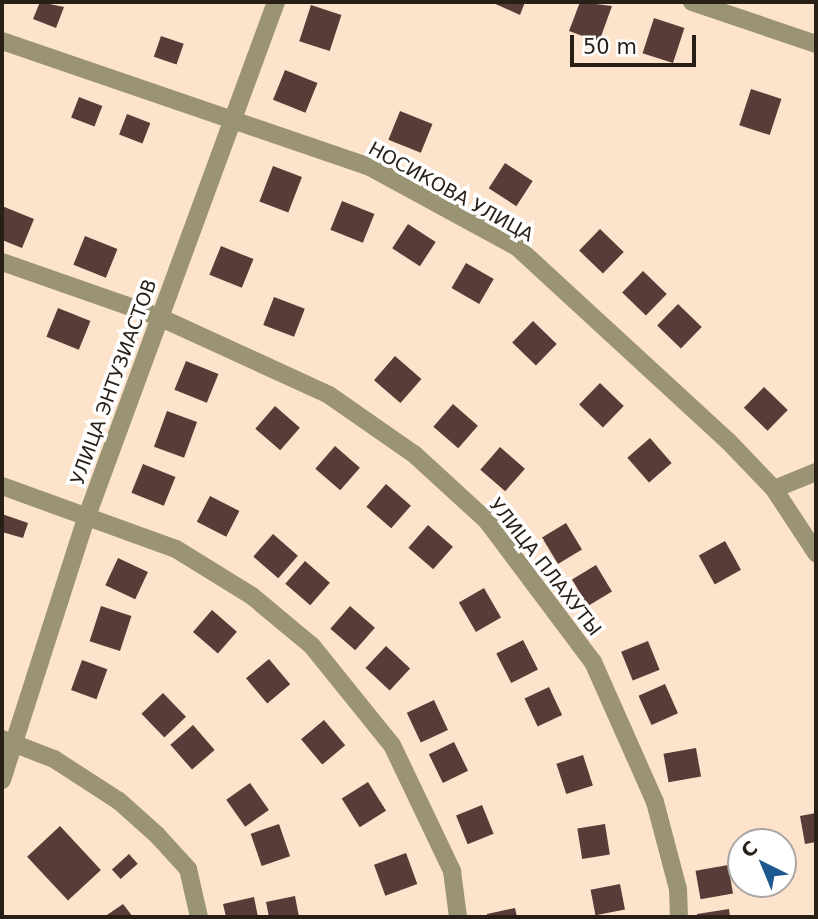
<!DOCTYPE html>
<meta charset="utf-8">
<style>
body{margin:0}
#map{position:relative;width:818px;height:919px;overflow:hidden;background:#fde3cc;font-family:"DejaVu Sans",sans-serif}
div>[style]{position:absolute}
.building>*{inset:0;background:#583c37;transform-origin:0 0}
.street>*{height:18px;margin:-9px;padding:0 9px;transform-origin:9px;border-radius:9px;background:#9a9374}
span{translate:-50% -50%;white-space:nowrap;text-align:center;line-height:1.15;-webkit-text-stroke:7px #fff;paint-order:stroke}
.street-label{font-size:19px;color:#281f17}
.frame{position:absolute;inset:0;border:4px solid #281f17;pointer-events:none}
.north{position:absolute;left:727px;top:828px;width:70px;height:70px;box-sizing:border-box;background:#fff;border:2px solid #a9a5a2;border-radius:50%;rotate:317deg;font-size:19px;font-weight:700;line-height:28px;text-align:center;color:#281f17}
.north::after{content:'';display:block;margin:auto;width:24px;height:32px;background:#1d588f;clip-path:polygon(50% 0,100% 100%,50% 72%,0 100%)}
.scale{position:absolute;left:570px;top:35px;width:126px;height:32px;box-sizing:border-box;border:4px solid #281f17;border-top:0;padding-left:9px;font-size:21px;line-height:24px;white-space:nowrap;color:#281f17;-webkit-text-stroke:5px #fff;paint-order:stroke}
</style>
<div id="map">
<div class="building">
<i style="clip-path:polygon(40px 2px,64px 7px,56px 28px,33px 19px)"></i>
<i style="clip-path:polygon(491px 2px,525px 2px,520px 15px)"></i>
<i style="clip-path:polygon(580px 2px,612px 6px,599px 42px,569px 31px)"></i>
<i style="left:311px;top:5px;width:32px;height:38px;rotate:18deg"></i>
<i style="left:654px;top:18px;width:32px;height:37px;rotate:18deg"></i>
<i style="left:161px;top:36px;width:24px;height:22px;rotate:19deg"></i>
<i style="left:285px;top:70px;width:35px;height:32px;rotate:22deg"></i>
<i style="left:751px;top:89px;width:32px;height:38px;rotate:18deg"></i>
<i style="left:79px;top:97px;width:25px;height:22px;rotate:21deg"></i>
<i style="left:400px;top:111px;width:35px;height:31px;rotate:22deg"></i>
<i style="left:127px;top:114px;width:25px;height:22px;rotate:21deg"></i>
<i style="left:505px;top:163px;width:33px;height:30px;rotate:33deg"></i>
<i style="left:273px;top:166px;width:31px;height:38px;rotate:21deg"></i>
<i style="left:342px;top:201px;width:35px;height:31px;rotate:22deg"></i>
<i style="clip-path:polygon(2px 206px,34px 219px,22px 248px,2px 240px)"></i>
<i style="left:408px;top:224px;width:33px;height:29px;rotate:33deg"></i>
<i style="left:600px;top:229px;width:33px;height:30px;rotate:44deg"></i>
<i style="left:85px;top:236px;width:35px;height:31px;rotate:22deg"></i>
<i style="left:221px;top:246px;width:35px;height:31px;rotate:22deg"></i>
<i style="left:466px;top:263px;width:32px;height:29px;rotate:30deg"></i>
<i style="left:643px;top:271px;width:33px;height:30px;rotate:44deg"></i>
<i style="left:274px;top:297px;width:33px;height:30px;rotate:21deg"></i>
<i style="left:678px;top:304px;width:33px;height:30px;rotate:44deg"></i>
<i style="left:58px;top:308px;width:35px;height:31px;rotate:22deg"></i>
<i style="left:533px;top:321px;width:33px;height:30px;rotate:44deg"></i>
<i style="left:395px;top:356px;width:35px;height:32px;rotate:41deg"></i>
<i style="left:186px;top:361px;width:35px;height:31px;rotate:22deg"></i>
<i style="left:600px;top:383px;width:33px;height:30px;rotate:44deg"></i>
<i style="left:764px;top:387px;width:33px;height:29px;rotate:44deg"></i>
<i style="left:453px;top:404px;width:33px;height:30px;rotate:41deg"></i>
<i style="left:275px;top:406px;width:33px;height:30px;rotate:41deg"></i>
<i style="left:167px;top:411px;width:32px;height:38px;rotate:20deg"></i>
<i style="left:650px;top:438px;width:33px;height:30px;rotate:49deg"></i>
<i style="left:335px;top:446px;width:33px;height:30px;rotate:41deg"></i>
<i style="left:500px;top:447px;width:33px;height:30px;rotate:41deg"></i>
<i style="left:143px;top:464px;width:35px;height:31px;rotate:22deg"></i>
<i style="left:386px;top:484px;width:33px;height:30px;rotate:41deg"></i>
<i style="left:210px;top:496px;width:33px;height:29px;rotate:27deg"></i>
<i style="clip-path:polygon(2px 514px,28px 523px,23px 538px,2px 532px)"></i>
<i style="left:566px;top:523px;width:31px;height:28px;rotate:59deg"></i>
<i style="left:428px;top:525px;width:33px;height:30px;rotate:41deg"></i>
<i style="left:273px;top:534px;width:33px;height:30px;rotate:41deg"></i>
<i style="left:725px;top:541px;width:33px;height:30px;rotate:61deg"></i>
<i style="left:118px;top:558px;width:33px;height:30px;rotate:25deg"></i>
<i style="left:305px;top:561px;width:33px;height:30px;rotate:41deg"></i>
<i style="left:596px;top:565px;width:31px;height:28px;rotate:59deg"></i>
<i style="left:484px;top:588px;width:34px;height:29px;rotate:60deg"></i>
<i style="left:101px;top:606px;width:32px;height:37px;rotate:18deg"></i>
<i style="left:350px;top:606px;width:33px;height:30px;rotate:41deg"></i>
<i style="left:212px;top:610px;width:33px;height:29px;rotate:41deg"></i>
<i style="left:523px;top:640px;width:33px;height:30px;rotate:63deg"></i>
<i style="left:648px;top:641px;width:31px;height:29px;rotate:68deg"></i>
<i style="left:386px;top:646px;width:33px;height:30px;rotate:43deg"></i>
<i style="left:269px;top:659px;width:33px;height:30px;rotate:50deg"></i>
<i style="left:82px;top:660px;width:27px;height:32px;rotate:20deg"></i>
<i style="left:665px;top:684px;width:32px;height:29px;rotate:66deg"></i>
<i style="left:549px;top:687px;width:31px;height:27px;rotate:65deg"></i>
<i style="left:163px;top:693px;width:33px;height:30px;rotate:46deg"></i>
<i style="left:434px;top:700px;width:33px;height:30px;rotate:65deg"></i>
<i style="left:324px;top:720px;width:33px;height:30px;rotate:50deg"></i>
<i style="left:193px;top:725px;width:33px;height:30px;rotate:49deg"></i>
<i style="left:454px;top:742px;width:32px;height:28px;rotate:64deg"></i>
<i style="left:696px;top:748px;width:29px;height:33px;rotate:80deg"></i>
<i style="left:583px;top:755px;width:32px;height:28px;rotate:72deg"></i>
<i style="left:368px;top:782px;width:34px;height:31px;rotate:58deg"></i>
<i style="left:250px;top:783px;width:33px;height:29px;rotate:55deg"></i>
<i style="left:482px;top:805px;width:31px;height:28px;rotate:68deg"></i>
<i style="clip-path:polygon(816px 813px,816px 842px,805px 844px,800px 816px)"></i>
<i style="left:279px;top:824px;width:34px;height:30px;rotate:71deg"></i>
<i style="left:605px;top:824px;width:31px;height:28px;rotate:81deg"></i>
<i style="left:60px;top:826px;width:60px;height:45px;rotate:47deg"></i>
<i style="left:406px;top:853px;width:33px;height:34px;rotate:70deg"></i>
<i style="left:129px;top:854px;width:13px;height:23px;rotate:48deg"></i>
<i style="left:728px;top:865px;width:29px;height:33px;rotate:80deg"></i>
<i style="left:620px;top:884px;width:26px;height:30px;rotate:79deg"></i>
<i style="clip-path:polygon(295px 896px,299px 917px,269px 917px,266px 902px)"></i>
<i style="clip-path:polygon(254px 897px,258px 917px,226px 917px,223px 904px)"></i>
<i style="clip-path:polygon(123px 904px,133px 917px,104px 917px)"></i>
<i style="clip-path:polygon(515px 908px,517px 917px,487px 917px,487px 914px)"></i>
<i style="clip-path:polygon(729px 909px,730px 917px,697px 917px,697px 914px)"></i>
</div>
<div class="street">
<i style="left:692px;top:2px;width:131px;rotate:18.7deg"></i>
<i style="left:2px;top:41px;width:389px;rotate:18.9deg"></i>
<i style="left:370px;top:167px;width:167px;rotate:28.6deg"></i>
<i style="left:517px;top:247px;width:287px;rotate:42.6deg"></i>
<i style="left:728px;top:441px;width:66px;rotate:46.2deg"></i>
<i style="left:774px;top:489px;width:77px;rotate:56.7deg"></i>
<i style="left:2px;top:262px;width:166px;rotate:19.3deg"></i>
<i style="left:159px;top:317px;width:187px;rotate:24.6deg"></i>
<i style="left:329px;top:395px;width:103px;rotate:34.8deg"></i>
<i style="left:414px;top:454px;width:99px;rotate:42.5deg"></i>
<i style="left:487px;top:521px;width:176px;rotate:53.1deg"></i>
<i style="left:593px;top:662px;width:153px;rotate:66.1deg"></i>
<i style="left:655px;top:802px;width:90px;rotate:75.2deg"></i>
<i style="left:678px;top:889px;width:28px;rotate:88deg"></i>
<i style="left:2px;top:486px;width:185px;rotate:19.9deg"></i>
<i style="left:176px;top:549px;width:89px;rotate:31.7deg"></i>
<i style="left:252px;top:596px;width:78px;rotate:39.8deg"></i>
<i style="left:312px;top:646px;width:127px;rotate:51.1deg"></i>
<i style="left:392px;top:745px;width:140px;rotate:64.5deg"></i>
<i style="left:452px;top:871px;width:46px;rotate:82.6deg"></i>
<i style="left:774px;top:489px;width:45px;rotate:-22deg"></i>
<i style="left:2px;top:739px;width:56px;rotate:21deg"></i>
<i style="left:54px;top:759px;width:77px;rotate:32.9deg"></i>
<i style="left:119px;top:801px;width:51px;rotate:41.8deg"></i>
<i style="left:157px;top:835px;width:46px;rotate:47.6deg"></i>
<i style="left:188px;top:869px;width:49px;rotate:77.1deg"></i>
<i style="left:2px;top:780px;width:277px;rotate:-72.2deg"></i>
<i style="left:87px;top:516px;width:548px;rotate:-69.81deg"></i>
</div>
<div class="street-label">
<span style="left:451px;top:192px;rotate:29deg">НОСИКОВА УЛИЦА</span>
<span style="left:114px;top:382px;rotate:-70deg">УЛИЦА ЭНТУЗИАСТОВ</span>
<span style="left:545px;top:567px;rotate:52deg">УЛИЦА ПЛАХУТЫ</span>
</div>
<div class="frame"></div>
<div class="north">С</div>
<div class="scale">50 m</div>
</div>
